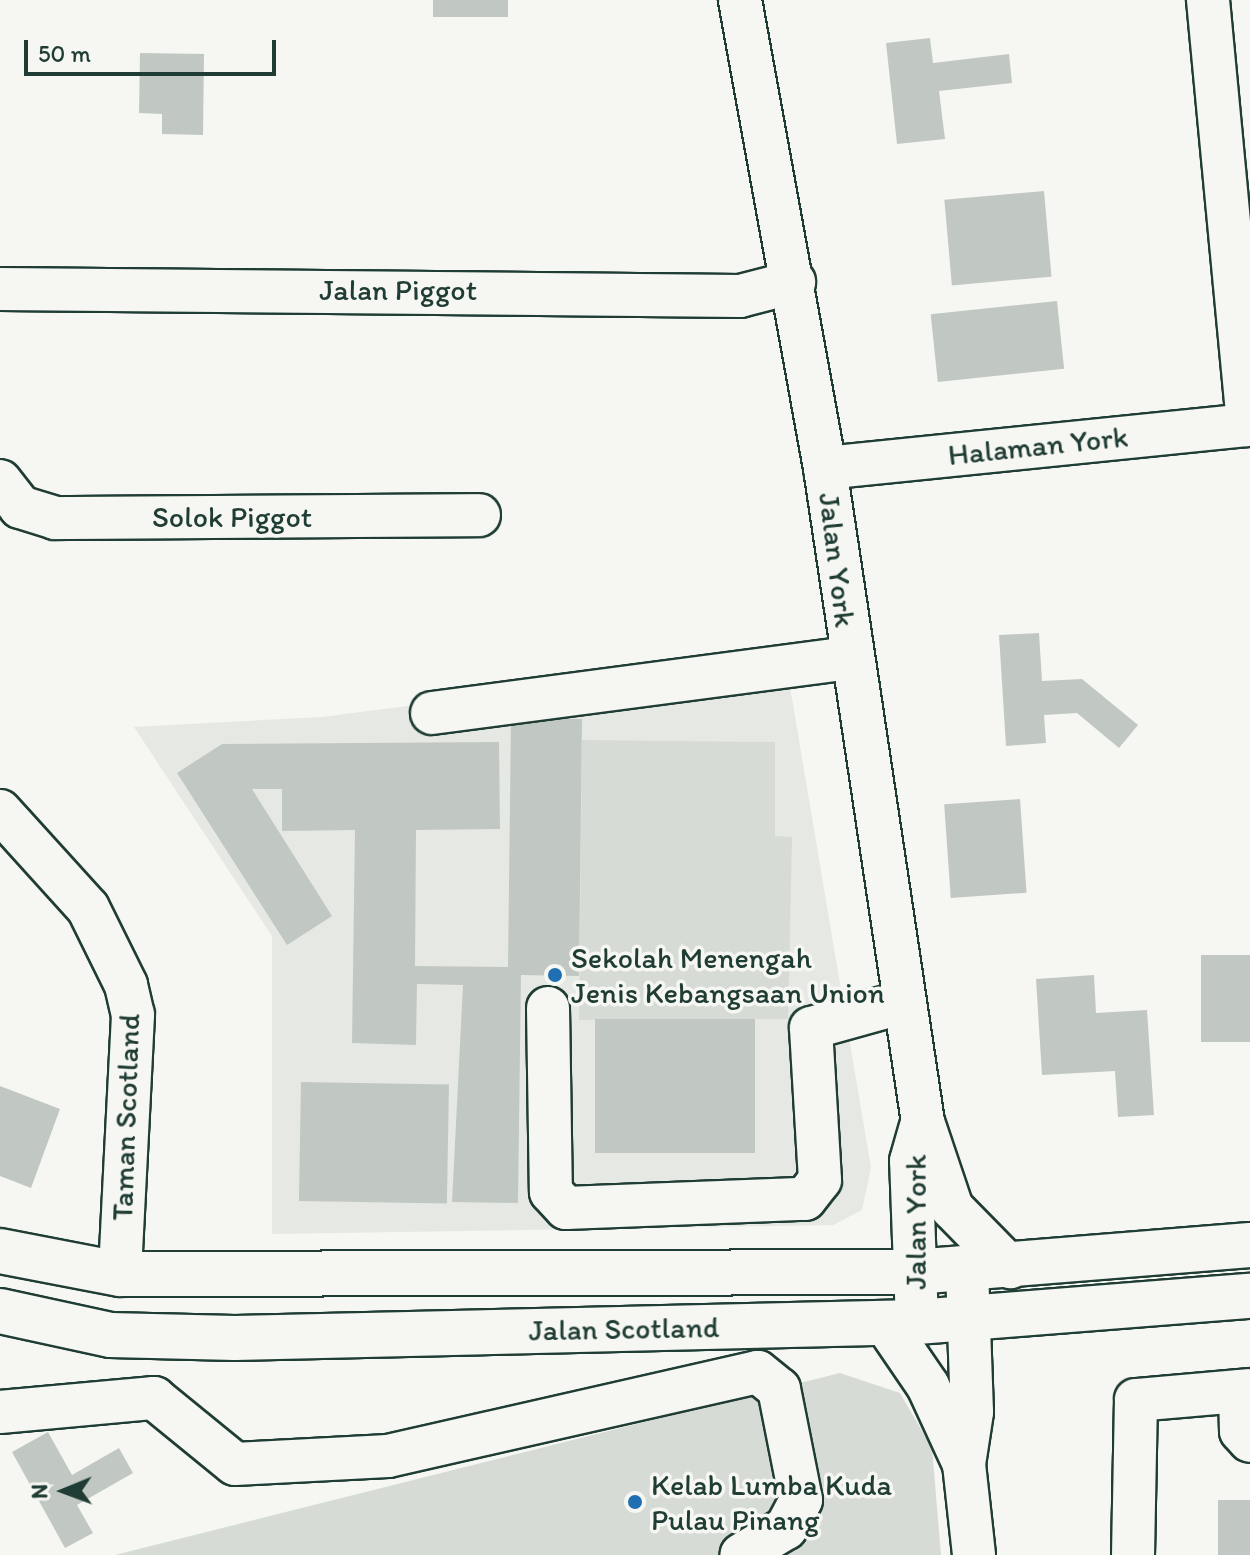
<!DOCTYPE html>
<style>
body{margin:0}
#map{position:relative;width:1250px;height:1555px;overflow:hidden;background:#f6f6f2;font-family:Itim,sans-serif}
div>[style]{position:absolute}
.built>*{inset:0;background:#e6e8e4}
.green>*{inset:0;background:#d6dbd6}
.building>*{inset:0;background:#c1c8c3;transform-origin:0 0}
.roads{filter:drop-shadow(2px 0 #1f3d34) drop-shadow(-2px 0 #1f3d34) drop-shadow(0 2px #1f3d34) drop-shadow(0 -2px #1f3d34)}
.minor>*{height:42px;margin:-21px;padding:0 21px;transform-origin:21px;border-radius:21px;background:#f6f6f2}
.major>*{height:44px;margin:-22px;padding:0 22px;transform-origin:22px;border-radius:22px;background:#f6f6f2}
.highway>*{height:44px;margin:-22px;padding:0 22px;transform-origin:22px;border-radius:22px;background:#f6f6f2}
.dots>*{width:22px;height:22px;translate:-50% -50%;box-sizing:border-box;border:4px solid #f6f6f2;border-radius:50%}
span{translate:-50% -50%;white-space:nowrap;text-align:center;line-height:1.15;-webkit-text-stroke:7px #f6f6f2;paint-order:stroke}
.street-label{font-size:30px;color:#1f3d34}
.poi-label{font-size:30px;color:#1f3d34}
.left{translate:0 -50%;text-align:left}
.north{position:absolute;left:24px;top:1451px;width:80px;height:80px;-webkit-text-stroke:6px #f6f6f2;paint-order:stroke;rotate:269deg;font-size:22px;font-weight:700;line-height:32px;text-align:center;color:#1f3d34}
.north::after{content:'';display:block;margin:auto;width:28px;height:36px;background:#1f3d34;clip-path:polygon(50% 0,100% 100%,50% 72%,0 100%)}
.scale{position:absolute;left:24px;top:40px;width:252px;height:36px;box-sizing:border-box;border:4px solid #1f3d34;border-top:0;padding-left:10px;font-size:24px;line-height:28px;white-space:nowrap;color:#1f3d34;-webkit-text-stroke:6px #f6f6f2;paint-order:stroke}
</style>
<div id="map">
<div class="built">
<i style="clip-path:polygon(785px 657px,871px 1168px,862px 1210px,833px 1225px,272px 1234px,272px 936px,134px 727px,322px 717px)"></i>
</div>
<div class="green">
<i style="clip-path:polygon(582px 740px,775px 742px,775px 836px,792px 837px,788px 1019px,579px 1020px)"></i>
<i style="clip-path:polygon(840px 1373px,900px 1393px,932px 1448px,941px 1555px,115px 1555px)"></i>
</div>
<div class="building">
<i style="left:433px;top:0;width:75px;height:17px"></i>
<i style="clip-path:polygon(930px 38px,933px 63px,1009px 54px,1012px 83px,939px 91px,945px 139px,897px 144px,886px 43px)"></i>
<i style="clip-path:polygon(140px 53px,204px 54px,203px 135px,162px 134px,162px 114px,139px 113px)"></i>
<i style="left:1044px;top:191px;width:86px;height:100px;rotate:85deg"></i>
<i style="left:1057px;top:301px;width:68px;height:127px;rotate:84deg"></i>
<i style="clip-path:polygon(1039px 633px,1042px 681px,1082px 679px,1138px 725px,1119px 748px,1077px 713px,1044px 715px,1046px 743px,1006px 746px,999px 635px)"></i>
<i style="clip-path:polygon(511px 719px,582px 719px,579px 976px,521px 975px,518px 1203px,452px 1202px,463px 985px,417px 984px,416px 1045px,352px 1043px,355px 830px,282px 831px,282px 789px,252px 789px,332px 916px,287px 945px,177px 773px,222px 744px,499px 742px,500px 829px,416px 830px,415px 966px,508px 967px)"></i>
<i style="left:1020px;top:799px;width:94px;height:76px;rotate:86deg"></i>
<i style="left:1250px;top:955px;width:87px;height:49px;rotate:90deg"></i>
<i style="clip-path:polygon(1094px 975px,1096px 1013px,1147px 1010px,1154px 1115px,1118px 1117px,1115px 1071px,1042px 1075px,1036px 979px)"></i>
<i style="left:595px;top:1019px;width:160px;height:134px"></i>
<i style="left:301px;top:1082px;width:148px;height:119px;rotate:1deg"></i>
<i style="clip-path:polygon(0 1086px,60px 1109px,31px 1188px,0 1176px)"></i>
<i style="clip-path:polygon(48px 1432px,72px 1475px,119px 1448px,133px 1473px,77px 1505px,93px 1533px,65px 1548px,12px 1452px)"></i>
<i style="left:1218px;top:1500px;width:32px;height:55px"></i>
</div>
<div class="roads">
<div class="minor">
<i style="left:740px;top:0;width:476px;rotate:79.7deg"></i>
<i style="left:825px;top:468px;width:661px;rotate:81.48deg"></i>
<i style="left:923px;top:1122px;width:91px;rotate:71.4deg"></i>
<i style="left:952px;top:1208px;width:83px;rotate:45.5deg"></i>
<i style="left:1208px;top:0;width:427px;rotate:84.6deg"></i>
<i style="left:0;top:289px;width:740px;rotate:0.54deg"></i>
<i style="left:740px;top:296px;width:56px;rotate:-14.5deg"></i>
<i style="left:825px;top:468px;width:427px;rotate:-5.8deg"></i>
<i style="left:0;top:481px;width:33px;rotate:52deg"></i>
<i style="left:20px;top:507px;width:37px;rotate:17deg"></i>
<i style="left:55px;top:518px;width:424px;rotate:-0.4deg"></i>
<i style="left:432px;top:713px;width:422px;rotate:-7.5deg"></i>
<i style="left:0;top:811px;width:131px;rotate:47.8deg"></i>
<i style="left:88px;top:908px;width:86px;rotate:63.7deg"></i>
<i style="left:126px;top:985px;width:31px;rotate:77deg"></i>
<i style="left:133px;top:1015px;width:259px;rotate:92.9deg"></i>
<i style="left:548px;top:1008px;width:184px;rotate:89.1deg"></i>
<i style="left:551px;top:1192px;width:22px;rotate:47deg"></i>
<i style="left:566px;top:1208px;width:239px;rotate:-2.2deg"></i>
<i style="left:805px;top:1199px;width:24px;rotate:-52deg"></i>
<i style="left:820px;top:1180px;width:152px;rotate:-93.4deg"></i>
<i style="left:811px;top:1028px;width:97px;rotate:-15.6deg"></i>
<i style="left:967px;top:1269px;width:143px;rotate:88deg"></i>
<i style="left:972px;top:1412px;width:53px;rotate:98.7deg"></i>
<i style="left:964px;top:1464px;width:92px;rotate:83.7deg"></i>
<i style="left:917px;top:1322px;width:161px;rotate:-92.1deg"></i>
<i style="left:911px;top:1161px;width:35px;rotate:-74deg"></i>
<i style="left:885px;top:1323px;width:76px;rotate:55.7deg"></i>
<i style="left:928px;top:1386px;width:86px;rotate:65.2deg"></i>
<i style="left:1240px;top:1391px;width:40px;rotate:88.6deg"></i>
<i style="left:1241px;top:1431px;width:13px;rotate:48deg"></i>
<i style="left:0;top:1412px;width:155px;rotate:-5.2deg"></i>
<i style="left:154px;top:1398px;width:104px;rotate:39.2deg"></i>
<i style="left:235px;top:1464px;width:153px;rotate:-3deg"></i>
<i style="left:388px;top:1456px;width:379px;rotate:-12.8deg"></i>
<i style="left:758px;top:1372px;width:27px;rotate:39deg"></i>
<i style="left:779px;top:1389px;width:113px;rotate:78.8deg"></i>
<i style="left:801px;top:1500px;width:32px;rotate:118deg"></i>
<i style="left:786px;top:1528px;width:52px;rotate:149deg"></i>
<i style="left:1133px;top:1555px;width:155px;rotate:-88.9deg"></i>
<i style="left:1136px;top:1400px;width:114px;rotate:-5deg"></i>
</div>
<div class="major">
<i style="left:0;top:1251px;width:122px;rotate:10.9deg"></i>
<i style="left:120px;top:1274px;width:794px;rotate:-0.14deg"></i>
<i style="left:0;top:1311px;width:113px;rotate:12.3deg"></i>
<i style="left:110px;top:1335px;width:125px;rotate:1.4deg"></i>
<i style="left:235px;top:1338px;width:682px;rotate:-1.34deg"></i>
</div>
<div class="highway">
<i style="left:914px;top:1272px;width:337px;rotate:-4.6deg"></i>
<i style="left:917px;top:1322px;width:334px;rotate:-4.5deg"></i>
</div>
</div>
<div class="dots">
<i style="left:555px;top:975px;background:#1f6fb2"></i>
<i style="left:635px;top:1502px;background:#1f6fb2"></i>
</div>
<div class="street-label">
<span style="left:398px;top:290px">Jalan Piggot</span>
<span style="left:1038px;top:446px;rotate:-6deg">Halaman York</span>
<span style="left:232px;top:517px">Solok Piggot</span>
<span style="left:837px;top:560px;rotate:83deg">Jalan York</span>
<span style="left:126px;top:1117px;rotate:-88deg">Taman Scotland</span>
<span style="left:916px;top:1222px;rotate:-90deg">Jalan York</span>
<span style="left:624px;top:1329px;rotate:-1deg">Jalan Scotland</span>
</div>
<div class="poi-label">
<span class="left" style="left:571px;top:975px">Sekolah Menengah<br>Jenis Kebangsaan Union</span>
<span class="left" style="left:651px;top:1502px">Kelab Lumba Kuda<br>Pulau Pinang</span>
</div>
<div class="north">N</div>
<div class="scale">50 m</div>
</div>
